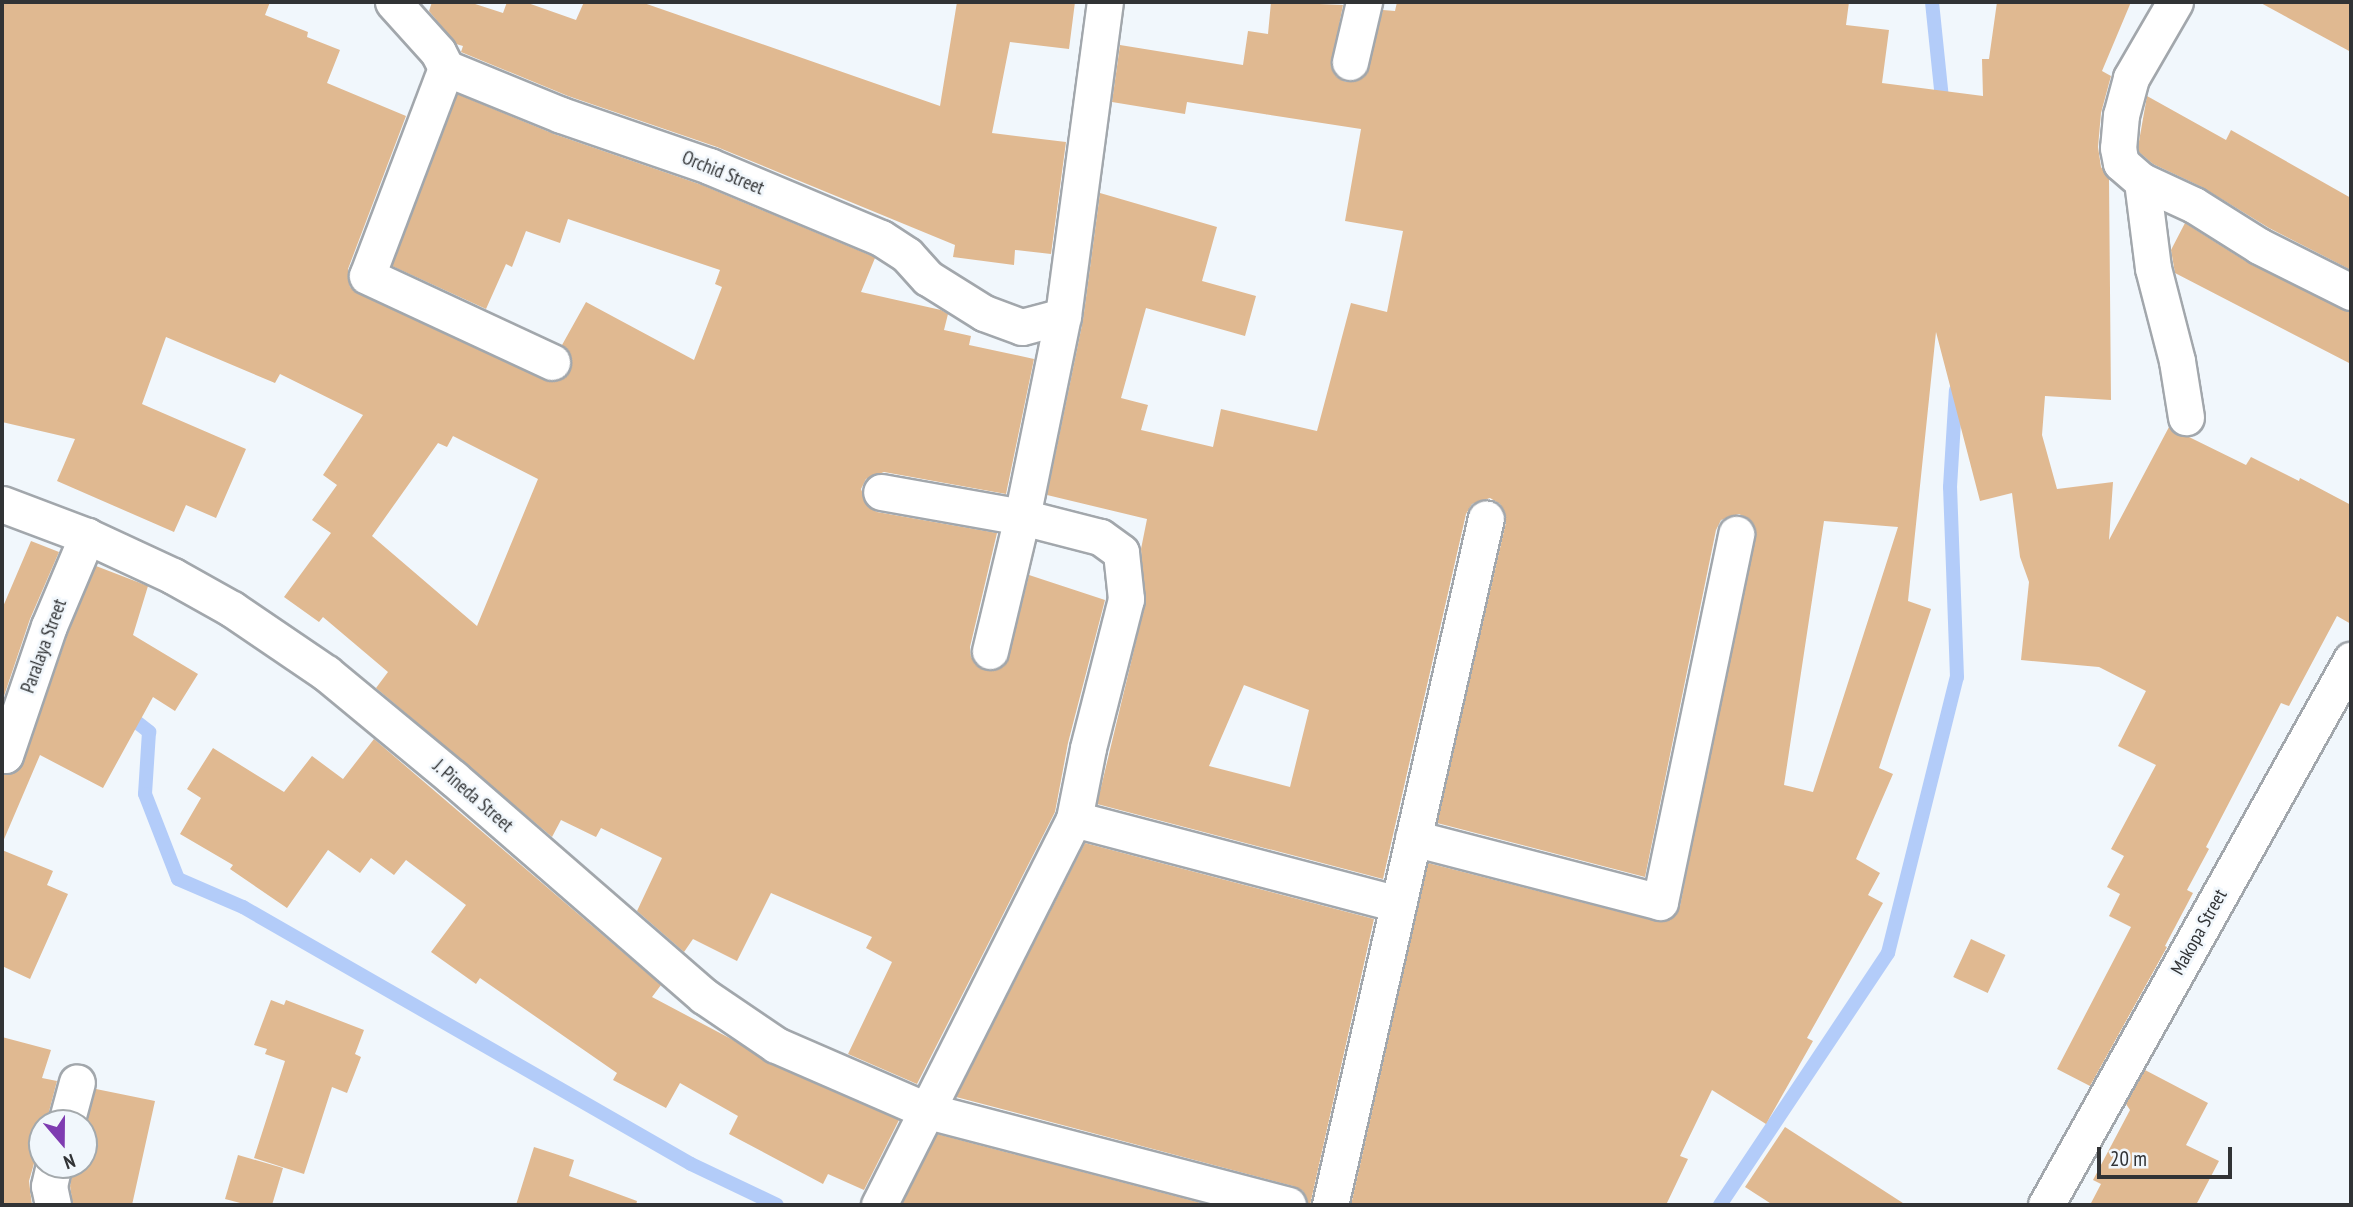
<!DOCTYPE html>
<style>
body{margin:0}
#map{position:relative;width:2353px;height:1207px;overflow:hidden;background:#f1f7fc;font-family:"PT Sans Narrow",sans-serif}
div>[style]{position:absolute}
.stream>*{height:14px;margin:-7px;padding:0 7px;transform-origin:7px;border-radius:7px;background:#b3ccf9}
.building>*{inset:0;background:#e0b991;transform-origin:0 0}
.roads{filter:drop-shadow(2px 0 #a2a7ac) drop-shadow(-2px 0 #a2a7ac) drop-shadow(0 2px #a2a7ac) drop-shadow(0 -2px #a2a7ac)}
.street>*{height:35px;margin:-17.5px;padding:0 17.5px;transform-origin:17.5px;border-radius:17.5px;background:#fff}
span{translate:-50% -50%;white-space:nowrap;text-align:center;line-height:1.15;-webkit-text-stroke:5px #f1f7fc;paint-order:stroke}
.street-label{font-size:19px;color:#313335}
.frame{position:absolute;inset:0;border:4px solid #313335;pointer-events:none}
.north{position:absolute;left:28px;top:1109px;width:70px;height:70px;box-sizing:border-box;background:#f1f7fc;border:2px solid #a4a9ac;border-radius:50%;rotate:160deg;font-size:19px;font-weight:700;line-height:28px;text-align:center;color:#313335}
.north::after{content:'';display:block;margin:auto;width:24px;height:32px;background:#7f3cb1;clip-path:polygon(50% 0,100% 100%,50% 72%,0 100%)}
.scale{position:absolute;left:2097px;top:1147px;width:135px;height:32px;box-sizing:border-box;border:4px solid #313335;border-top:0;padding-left:9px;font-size:21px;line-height:24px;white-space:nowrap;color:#313335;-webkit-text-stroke:5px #f1f7fc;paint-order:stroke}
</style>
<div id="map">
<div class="stream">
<i style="left:1932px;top:2px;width:107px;rotate:84.1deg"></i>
<i style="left:125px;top:713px;width:31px;rotate:38deg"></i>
<i style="left:149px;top:732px;width:62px;rotate:93.7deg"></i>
<i style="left:145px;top:794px;width:91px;rotate:68.8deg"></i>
<i style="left:178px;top:879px;width:71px;rotate:23.3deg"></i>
<i style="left:243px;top:907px;width:516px;rotate:29.84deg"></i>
<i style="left:691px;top:1164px;width:95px;rotate:25.5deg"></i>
<i style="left:1720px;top:1205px;width:303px;rotate:-56.3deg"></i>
<i style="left:1888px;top:953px;width:284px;rotate:-76deg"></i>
<i style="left:1957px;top:677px;width:190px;rotate:-92.1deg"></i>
<i style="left:1950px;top:487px;width:97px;rotate:-86.5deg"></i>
</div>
<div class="building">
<i style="clip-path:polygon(evenodd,2px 2px,270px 2px,265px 15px,308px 32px,307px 37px,340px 50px,327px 83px,406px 116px,348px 269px,350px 287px,359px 294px,544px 380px,554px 382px,570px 371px,572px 360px,562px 345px,586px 302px,694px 360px,722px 287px,715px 284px,720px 270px,568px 219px,560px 243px,526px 231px,512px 267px,506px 264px,486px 309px,392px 266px,457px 94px,554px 134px,702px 185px,872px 256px,875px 258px,861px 292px,941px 310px,948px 314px,944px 330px,971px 336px,969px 345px,1034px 359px,1006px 494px,884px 472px,866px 479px,861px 489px,868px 507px,877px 512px,997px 533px,970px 647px,971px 657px,985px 670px,996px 670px,1009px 656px,1029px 575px,1105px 600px,1068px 743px,1055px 812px,917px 1084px,848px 1054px,892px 962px,866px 948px,872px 937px,771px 893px,737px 961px,693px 939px,684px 952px,637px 911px,662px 858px,601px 828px,596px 837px,561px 820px,552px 837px,376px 688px,388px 672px,323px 617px,319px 622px,284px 597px,331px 533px,312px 520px,337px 485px,323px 475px,363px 415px,280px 374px,275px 383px,166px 337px,142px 404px,246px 449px,216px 518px,186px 505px,174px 532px,57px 481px,75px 439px,2px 422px,2px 2px,453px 436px,538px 479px,477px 626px,372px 536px,438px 443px,447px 447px,453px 436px)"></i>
<i style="clip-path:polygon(432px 2px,469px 2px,503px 13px,507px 2px,525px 2px,576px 20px,584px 2px,641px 2px,940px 106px,957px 2px,1075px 2px,1069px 49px,1010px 42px,992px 133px,1066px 142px,1051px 254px,1015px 250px,1014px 265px,953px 257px,955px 245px,717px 147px,568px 96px,461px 52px,463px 46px,456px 44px,429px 11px)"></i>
<i style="clip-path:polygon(evenodd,1271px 2px,1343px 5px,1331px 67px,1337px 77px,1346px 82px,1356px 81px,1365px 75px,1383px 10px,1395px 11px,1397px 2px,1849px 2px,1846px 25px,1889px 30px,1882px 83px,1983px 96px,1982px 59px,1989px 59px,1997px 2px,2131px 2px,2102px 71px,2111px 76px,2101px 113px,2098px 147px,2101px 167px,2109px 179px,2111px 400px,2045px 396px,2042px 435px,2057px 489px,2113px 482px,2109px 540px,2169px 427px,2178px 435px,2189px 437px,2246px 465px,2251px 457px,2299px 481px,2300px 478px,2351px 505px,2351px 624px,2337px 616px,2289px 706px,2281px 703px,2206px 847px,2209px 849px,2187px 890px,2193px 893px,2165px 946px,2167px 947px,2090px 1086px,2057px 1069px,2131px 927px,2109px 916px,2120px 894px,2107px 887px,2124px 856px,2111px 849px,2156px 765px,2118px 746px,2146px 691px,2099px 667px,2021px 660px,2029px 582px,2020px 557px,2012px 493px,1980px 501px,1936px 332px,1908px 601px,1931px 609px,1879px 768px,1893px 774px,1856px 859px,1880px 873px,1868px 895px,1883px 903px,1807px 1038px,1813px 1041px,1766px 1124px,1712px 1090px,1680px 1156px,1688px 1159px,1666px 1205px,1351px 1205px,1428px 863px,1655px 921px,1666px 921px,1675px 915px,1680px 906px,1755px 528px,1749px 519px,1739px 514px,1721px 520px,1716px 530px,1645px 877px,1437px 823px,1506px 522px,1505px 513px,1500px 504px,1490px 498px,1472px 504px,1466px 514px,1383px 879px,1097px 804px,1145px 604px,1141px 549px,1147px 519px,1047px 495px,1083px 320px,1100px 193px,1217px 227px,1202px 281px,1256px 296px,1245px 336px,1146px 308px,1121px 398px,1148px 405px,1141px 430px,1213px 447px,1221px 409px,1317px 431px,1351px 303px,1387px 312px,1403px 231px,1345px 221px,1361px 129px,1187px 102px,1185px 114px,1112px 102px,1120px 45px,1243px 65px,1248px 31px,1268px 34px,1271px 2px,1824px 521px,1898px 527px,1813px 792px,1784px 785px,1824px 521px,1271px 2px,1244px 685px,1309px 710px,1290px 787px,1209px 766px,1244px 685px)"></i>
<i style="clip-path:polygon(2259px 2px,2351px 2px,2351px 52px)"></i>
<i style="clip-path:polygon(2147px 96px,2226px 140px,2231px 130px,2351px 198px,2351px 270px,2269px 228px,2202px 187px,2153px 164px,2139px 152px,2138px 147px)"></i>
<i style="clip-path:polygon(2185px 223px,2250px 264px,2351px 312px,2351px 364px,2175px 273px,2171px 250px)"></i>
<i style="clip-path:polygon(31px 541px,59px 552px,30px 619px,2px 702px,2px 609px)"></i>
<i style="clip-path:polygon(96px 566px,148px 586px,133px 635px,198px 674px,175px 711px,153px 697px,103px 788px,40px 755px,2px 844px,2px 774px,18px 771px,24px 761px,68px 633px)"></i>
<i style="clip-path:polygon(374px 739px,661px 985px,652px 997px,735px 1041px,768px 1063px,899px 1120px,864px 1190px,828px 1174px,823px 1184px,729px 1134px,738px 1116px,680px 1083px,666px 1108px,613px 1080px,617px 1073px,480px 978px,476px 984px,431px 952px,466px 905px,406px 860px,394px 875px,371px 858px,360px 873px,328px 850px,287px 908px,230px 869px,233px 865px,180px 834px,201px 798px,187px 789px,213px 748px,284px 792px,312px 756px,343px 779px)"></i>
<i style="clip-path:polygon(1085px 843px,1374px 919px,1310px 1205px,1308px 1205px,1303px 1191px,1293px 1186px,956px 1097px)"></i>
<i style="clip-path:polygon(2px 850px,53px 871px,47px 885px,68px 894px,30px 979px,2px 966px)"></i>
<i style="left:1971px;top:939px;width:38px;height:42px;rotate:25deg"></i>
<i style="clip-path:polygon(271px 1000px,284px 1005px,286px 1000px,364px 1030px,355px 1054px,361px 1057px,347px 1093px,332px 1087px,304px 1174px,254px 1158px,285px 1061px,265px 1054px,267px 1049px,254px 1045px)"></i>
<i style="clip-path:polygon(2px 1037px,51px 1050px,42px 1078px,57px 1081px,46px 1123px,42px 1123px,42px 1149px,35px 1160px,29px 1181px,32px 1205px,2px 1205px)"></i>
<i style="clip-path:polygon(2145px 1070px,2208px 1103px,2186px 1145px,2219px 1161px,2196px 1205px,2090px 1205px,2101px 1184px,2093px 1180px,2130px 1110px,2126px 1104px)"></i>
<i style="clip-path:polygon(96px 1089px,155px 1101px,132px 1205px,73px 1205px,70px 1186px,74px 1165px,84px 1165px,84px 1131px)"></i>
<i style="clip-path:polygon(1785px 1127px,1906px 1205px,1773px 1205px,1745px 1187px)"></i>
<i style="clip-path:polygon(937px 1134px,1209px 1205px,901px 1205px)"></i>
<i style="clip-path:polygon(534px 1147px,574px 1160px,569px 1176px,637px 1201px,636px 1205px,516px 1205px)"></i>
<i style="clip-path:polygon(238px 1155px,283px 1168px,272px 1205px,248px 1205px,225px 1199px)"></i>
</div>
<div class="roads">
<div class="street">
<i style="left:393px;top:2px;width:67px;rotate:48deg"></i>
<i style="left:438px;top:52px;width:18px;rotate:63deg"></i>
<i style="left:446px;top:68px;width:124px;rotate:22.2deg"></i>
<i style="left:561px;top:115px;width:157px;rotate:19deg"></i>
<i style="left:709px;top:166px;width:186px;rotate:22.7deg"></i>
<i style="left:881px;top:238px;width:31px;rotate:33deg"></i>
<i style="left:907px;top:255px;width:31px;rotate:48deg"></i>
<i style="left:928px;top:278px;width:66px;rotate:32deg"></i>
<i style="left:984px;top:313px;width:40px;rotate:20.2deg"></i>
<i style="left:1022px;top:327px;width:42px;rotate:-15deg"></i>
<i style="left:2175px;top:2px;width:88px;rotate:120.1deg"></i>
<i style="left:2131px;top:78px;width:38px;rotate:105deg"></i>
<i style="left:2121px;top:115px;width:33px;rotate:95deg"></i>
<i style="left:2118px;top:148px;width:15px;rotate:79deg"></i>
<i style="left:2121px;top:163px;width:28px;rotate:41deg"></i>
<i style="left:2142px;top:181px;width:57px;rotate:24.8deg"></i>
<i style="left:2194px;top:205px;width:77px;rotate:32.2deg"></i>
<i style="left:2259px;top:246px;width:103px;rotate:26.6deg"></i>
<i style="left:1350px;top:62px;width:62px;rotate:-76.9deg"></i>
<i style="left:446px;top:68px;width:222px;rotate:110.8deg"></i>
<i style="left:367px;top:276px;width:204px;rotate:24.9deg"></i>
<i style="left:2142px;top:181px;width:88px;rotate:82.8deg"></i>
<i style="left:2153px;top:268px;width:96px;rotate:75.5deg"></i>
<i style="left:2177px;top:361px;width:57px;rotate:80.9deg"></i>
<i style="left:2px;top:504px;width:91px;rotate:20.6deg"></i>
<i style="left:87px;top:536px;width:95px;rotate:24.9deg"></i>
<i style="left:173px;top:576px;width:68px;rotate:29.2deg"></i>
<i style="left:232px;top:609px;width:114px;rotate:34.2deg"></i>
<i style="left:326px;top:673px;width:165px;rotate:39.6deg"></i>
<i style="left:453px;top:778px;width:332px;rotate:41deg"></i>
<i style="left:704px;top:996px;width:87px;rotate:34.2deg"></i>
<i style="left:776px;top:1045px;width:166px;rotate:23.5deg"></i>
<i style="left:928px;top:1111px;width:372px;rotate:14.6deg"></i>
<i style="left:990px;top:651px;width:138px;rotate:-76.6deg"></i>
<i style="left:1022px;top:517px;width:205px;rotate:-78.5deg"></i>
<i style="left:1063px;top:316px;width:317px;rotate:-82.4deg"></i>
<i style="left:2px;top:754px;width:3px;rotate:18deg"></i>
<i style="left:5px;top:755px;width:136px;rotate:-71.2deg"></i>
<i style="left:49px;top:626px;width:98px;rotate:-67.1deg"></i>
<i style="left:1074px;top:819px;width:335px;rotate:14.7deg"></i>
<i style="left:1413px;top:838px;width:255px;rotate:14.5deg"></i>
<i style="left:1660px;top:902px;width:376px;rotate:-78.3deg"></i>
<i style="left:66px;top:1123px;width:42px;rotate:-75deg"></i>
<i style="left:53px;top:1205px;width:19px;rotate:-102deg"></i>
<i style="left:49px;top:1186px;width:22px;rotate:-77deg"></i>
<i style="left:879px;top:1205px;width:432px;rotate:-63.2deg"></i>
<i style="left:1074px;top:819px;width:72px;rotate:-78.8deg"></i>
<i style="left:1088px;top:748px;width:154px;rotate:-75.7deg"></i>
<i style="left:1126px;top:599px;width:47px;rotate:-96.1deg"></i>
<i style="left:1121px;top:552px;width:26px;rotate:-144deg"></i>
<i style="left:1100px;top:537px;width:81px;rotate:-165.6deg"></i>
<i style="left:1022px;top:517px;width:143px;rotate:-169.9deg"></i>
<i style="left:1330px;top:1205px;width:704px;rotate:-77.21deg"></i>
<i style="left:2046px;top:1205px;width:625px;rotate:-60.77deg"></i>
</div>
</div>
<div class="street-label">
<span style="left:723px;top:173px;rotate:22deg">Orchid Street</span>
<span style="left:44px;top:646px;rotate:-70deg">Paralaya Street</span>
<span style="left:473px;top:796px;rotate:41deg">J. Pineda Street</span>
<span style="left:2199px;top:932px;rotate:-61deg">Makopa Street</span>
</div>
<div class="frame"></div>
<div class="north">N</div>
<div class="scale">20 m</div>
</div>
